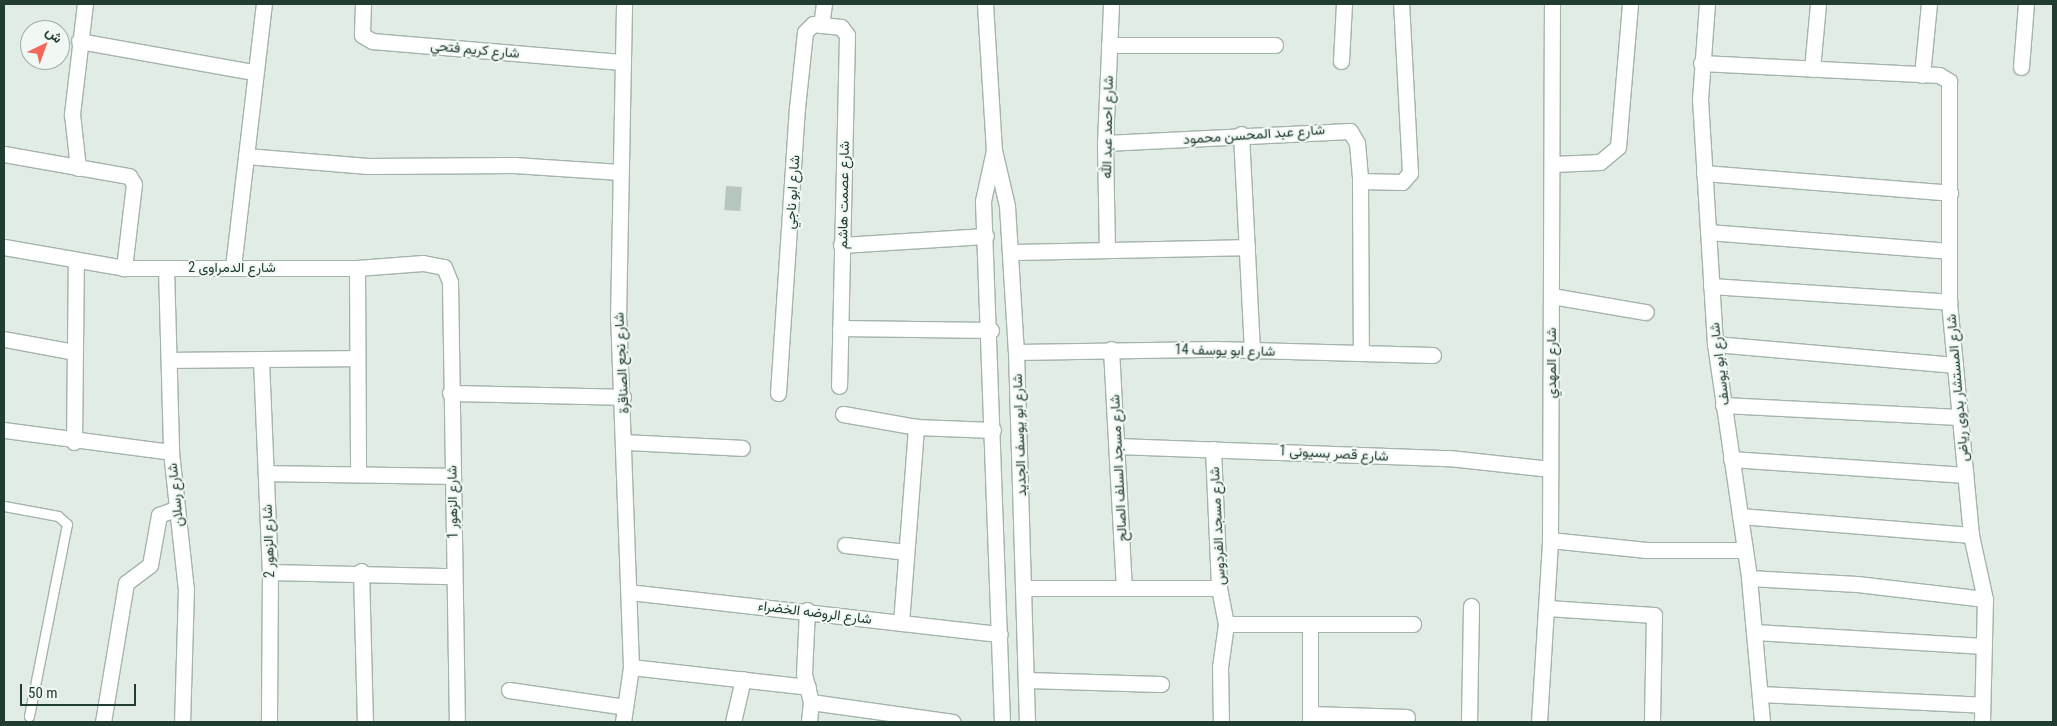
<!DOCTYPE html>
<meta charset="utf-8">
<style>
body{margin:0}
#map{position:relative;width:2057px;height:726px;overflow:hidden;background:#e1ece5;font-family:"Roboto Condensed",Vazirmatn,sans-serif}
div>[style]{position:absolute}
.building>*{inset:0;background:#b6c6be;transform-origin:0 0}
.roads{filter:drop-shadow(1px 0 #a4b4ab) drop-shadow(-1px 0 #a4b4ab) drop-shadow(0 1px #a4b4ab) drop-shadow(0 -1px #a4b4ab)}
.service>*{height:9px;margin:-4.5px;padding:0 4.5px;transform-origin:4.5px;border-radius:4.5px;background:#fff}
.minor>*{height:15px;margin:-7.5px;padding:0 7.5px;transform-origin:7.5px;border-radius:7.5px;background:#fff}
.tertiary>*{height:15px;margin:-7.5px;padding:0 7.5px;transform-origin:7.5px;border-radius:7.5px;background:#fff}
span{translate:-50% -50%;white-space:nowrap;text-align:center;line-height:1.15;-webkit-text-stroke:4px #f1f8f4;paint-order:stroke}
.street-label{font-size:14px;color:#213c31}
.frame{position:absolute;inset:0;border:5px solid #213c31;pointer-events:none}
.north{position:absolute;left:20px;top:20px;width:50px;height:50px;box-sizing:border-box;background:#f1f8f4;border:1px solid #9eada6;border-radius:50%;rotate:42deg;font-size:14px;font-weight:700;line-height:20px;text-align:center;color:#213c31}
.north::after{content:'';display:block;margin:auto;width:18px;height:22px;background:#f16a59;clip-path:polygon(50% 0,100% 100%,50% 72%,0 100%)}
.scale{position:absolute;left:20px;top:684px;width:116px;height:22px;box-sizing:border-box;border:2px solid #213c31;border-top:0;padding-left:6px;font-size:15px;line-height:18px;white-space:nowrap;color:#213c31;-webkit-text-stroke:4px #f1f8f4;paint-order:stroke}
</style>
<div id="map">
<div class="building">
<i style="left:726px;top:186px;width:16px;height:24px;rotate:4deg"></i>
</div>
<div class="roads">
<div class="service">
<i style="left:4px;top:506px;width:55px;rotate:10.5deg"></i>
<i style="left:58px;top:516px;width:12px;rotate:42deg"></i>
<i style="left:67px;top:524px;width:196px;rotate:101.2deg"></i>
</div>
<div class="minor">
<i style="left:363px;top:4px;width:31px;rotate:92deg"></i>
<i style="left:362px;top:35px;width:12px;rotate:31deg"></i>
<i style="left:372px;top:41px;width:250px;rotate:4.8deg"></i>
<i style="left:1707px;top:4px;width:95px;rotate:94.2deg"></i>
<i style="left:1700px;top:99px;width:245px;rotate:86.5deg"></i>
<i style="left:1715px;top:344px;width:236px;rotate:81.7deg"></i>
<i style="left:1749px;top:578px;width:145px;rotate:84.8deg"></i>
<i style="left:821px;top:25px;width:21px;rotate:-82deg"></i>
<i style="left:79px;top:41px;width:177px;rotate:10.1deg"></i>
<i style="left:1109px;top:45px;width:166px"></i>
<i style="left:1341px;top:61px;width:57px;rotate:-87deg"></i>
<i style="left:1701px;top:63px;width:238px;rotate:2.9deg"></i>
<i style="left:1939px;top:75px;width:12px;rotate:31deg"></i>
<i style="left:1949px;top:81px;width:221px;rotate:90deg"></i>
<i style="left:1949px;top:302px;width:234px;rotate:84.6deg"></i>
<i style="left:1971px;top:535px;width:66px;rotate:77.7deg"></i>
<i style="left:1985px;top:599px;width:123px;rotate:91.4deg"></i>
<i style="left:2021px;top:67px;width:63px;rotate:-85.5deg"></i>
<i style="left:1812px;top:69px;width:65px;rotate:-84.7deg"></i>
<i style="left:1922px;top:75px;width:71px;rotate:-84.4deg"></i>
<i style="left:1241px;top:134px;width:216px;rotate:87.1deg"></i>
<i style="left:1105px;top:143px;width:245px;rotate:-2.8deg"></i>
<i style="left:1350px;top:131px;width:14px;rotate:60deg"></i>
<i style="left:1357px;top:143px;width:38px;rotate:85deg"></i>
<i style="left:1360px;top:181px;width:172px;rotate:89.7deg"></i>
<i style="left:4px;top:154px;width:127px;rotate:10deg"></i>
<i style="left:129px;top:176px;width:9px;rotate:58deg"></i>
<i style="left:134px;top:184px;width:85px;rotate:96.8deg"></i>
<i style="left:246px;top:156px;width:122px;rotate:4.7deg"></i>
<i style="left:368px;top:166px;width:146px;rotate:-0.4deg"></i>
<i style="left:514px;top:165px;width:106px;rotate:3.8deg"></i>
<i style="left:1553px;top:164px;width:47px;rotate:-2.4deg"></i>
<i style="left:1600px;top:162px;width:23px;rotate:-40deg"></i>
<i style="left:1618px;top:147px;width:144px;rotate:-85.2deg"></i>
<i style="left:78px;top:168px;width:54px;rotate:-96.3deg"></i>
<i style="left:72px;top:114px;width:111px;rotate:-83.3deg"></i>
<i style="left:1704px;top:173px;width:247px;rotate:4.6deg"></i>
<i style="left:1360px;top:181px;width:42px;rotate:1.4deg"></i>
<i style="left:1402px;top:182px;width:12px;rotate:-48deg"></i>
<i style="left:1410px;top:173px;width:169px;rotate:-93deg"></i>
<i style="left:1708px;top:232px;width:240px;rotate:4.5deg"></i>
<i style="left:841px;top:245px;width:145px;rotate:-3.6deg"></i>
<i style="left:4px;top:247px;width:122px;rotate:9.9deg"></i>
<i style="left:124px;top:268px;width:233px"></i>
<i style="left:357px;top:268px;width:66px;rotate:-4.3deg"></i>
<i style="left:423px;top:263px;width:21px;rotate:11deg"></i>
<i style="left:444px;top:267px;width:16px;rotate:68deg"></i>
<i style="left:450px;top:282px;width:440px;rotate:89.1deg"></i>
<i style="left:1107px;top:250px;width:107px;rotate:-91.1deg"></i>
<i style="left:1105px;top:143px;width:139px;rotate:-87.5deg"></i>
<i style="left:1011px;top:252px;width:236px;rotate:-1.2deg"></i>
<i style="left:233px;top:267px;width:265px;rotate:-83.3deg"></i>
<i style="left:166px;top:268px;width:184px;rotate:88.4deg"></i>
<i style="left:171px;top:452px;width:138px;rotate:83.8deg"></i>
<i style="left:186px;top:589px;width:133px;rotate:91.7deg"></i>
<i style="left:357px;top:268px;width:206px;rotate:89.7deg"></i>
<i style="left:1711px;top:286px;width:239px;rotate:3.8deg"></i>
<i style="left:1552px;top:296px;width:95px;rotate:9.7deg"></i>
<i style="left:840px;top:328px;width:151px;rotate:0.8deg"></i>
<i style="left:4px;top:339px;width:71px;rotate:10.5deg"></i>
<i style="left:1715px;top:344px;width:241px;rotate:5deg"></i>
<i style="left:1111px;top:349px;width:237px;rotate:86.9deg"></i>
<i style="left:1016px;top:352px;width:199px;rotate:-0.9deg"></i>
<i style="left:1215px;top:349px;width:218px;rotate:1.6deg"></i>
<i style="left:171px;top:360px;width:186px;rotate:-0.6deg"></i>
<i style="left:261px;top:360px;width:212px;rotate:87.6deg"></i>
<i style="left:270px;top:572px;width:150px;rotate:90.4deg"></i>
<i style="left:450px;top:393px;width:173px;rotate:1.3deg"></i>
<i style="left:778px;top:393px;width:286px;rotate:-86.2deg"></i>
<i style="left:797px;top:108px;width:76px;rotate:-84deg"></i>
<i style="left:805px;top:32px;width:11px;rotate:-45deg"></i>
<i style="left:813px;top:24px;width:28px;rotate:6deg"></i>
<i style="left:841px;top:27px;width:10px;rotate:53deg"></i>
<i style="left:847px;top:35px;width:351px;rotate:91.3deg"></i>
<i style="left:1723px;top:405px;width:236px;rotate:2.9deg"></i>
<i style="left:843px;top:414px;width:74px;rotate:10.1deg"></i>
<i style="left:916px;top:427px;width:77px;rotate:2.2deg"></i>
<i style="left:4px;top:430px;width:168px;rotate:7.5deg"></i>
<i style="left:74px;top:442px;width:182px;rotate:-89.4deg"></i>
<i style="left:625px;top:442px;width:117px;rotate:2.9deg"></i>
<i style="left:1117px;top:446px;width:332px;rotate:2.1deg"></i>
<i style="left:1449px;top:458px;width:102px;rotate:6.2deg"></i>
<i style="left:1213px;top:449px;width:139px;rotate:87.5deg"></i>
<i style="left:1219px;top:588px;width:37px;rotate:79deg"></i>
<i style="left:1226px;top:624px;width:43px;rotate:97.9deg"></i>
<i style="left:1220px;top:667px;width:55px;rotate:89deg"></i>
<i style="left:1731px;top:459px;width:235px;rotate:3.9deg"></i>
<i style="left:266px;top:473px;width:185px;rotate:0.9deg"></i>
<i style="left:1740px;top:516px;width:232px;rotate:4.7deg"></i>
<i style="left:1550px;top:540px;width:97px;rotate:5.9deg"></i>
<i style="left:1646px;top:550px;width:99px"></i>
<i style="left:845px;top:545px;width:61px;rotate:6.5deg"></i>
<i style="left:361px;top:571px;width:151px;rotate:88.5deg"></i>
<i style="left:270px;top:572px;width:183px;rotate:1.3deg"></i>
<i style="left:1749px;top:578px;width:108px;rotate:3.2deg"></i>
<i style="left:1857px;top:584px;width:129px;rotate:6.7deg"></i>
<i style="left:1024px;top:588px;width:195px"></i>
<i style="left:629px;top:592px;width:373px;rotate:6.5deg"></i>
<i style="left:1547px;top:608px;width:107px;rotate:3.7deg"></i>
<i style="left:1654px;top:615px;width:107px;rotate:91.1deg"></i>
<i style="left:807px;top:610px;width:64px;rotate:92.7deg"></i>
<i style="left:804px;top:674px;width:29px;rotate:76deg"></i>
<i style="left:811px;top:702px;width:20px;rotate:96deg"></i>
<i style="left:901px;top:623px;width:197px;rotate:-85.6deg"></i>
<i style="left:1226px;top:624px;width:187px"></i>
<i style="left:1755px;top:632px;width:229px;rotate:3.5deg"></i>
<i style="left:631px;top:667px;width:178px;rotate:6.4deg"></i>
<i style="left:1027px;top:680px;width:134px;rotate:1.7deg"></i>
<i style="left:509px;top:690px;width:117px;rotate:8.3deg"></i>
<i style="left:1760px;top:694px;width:222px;rotate:2.8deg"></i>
<i style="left:811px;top:702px;width:143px;rotate:8deg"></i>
<i style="left:1310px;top:714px;width:97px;rotate:1.8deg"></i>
<i style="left:103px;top:722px;width:141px;rotate:-80.6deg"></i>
<i style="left:126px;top:583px;width:30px;rotate:-37deg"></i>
<i style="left:150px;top:565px;width:51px;rotate:-79.8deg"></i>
<i style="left:159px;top:515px;width:17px;rotate:-21deg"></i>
<i style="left:623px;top:722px;width:56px;rotate:-81.7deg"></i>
<i style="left:631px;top:667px;width:348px;rotate:-92.1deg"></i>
<i style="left:618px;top:319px;width:315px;rotate:-88.9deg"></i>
<i style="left:733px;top:722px;width:44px;rotate:-76.9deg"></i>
<i style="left:1310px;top:722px;width:98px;rotate:-90deg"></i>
<i style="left:1469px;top:722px;width:116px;rotate:-89deg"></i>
<i style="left:1539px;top:722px;width:182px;rotate:-86.5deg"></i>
<i style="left:1550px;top:540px;width:536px;rotate:-89.79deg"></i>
</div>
<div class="tertiary">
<i style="left:985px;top:4px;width:146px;rotate:86.5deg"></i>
<i style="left:994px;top:150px;width:57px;rotate:76.9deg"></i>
<i style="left:1007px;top:206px;width:146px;rotate:86.5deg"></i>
<i style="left:1016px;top:352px;width:370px;rotate:88.3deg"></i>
<i style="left:994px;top:150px;width:52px;rotate:102.2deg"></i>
<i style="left:983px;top:201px;width:521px;rotate:87.91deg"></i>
</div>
</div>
<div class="street-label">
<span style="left:475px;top:49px;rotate:5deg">شارع كريم فتحي</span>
<span style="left:1107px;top:127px;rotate:-89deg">شارع احمد عبد الله</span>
<span style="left:1254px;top:134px;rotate:-4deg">شارع عبد المحسن محمود</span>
<span style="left:792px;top:192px;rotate:-86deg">شارع ابو ناجي</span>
<span style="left:843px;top:195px;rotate:-89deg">شارع عصمت هاشم</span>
<span style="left:232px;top:267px">شارع الدمراوى 2</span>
<span style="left:1225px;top:350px;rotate:1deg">شارع ابو يوسف 14</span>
<span style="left:621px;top:363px;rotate:-93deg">شارع نجع الصناقرة</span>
<span style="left:1551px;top:363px;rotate:-90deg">شارع المهدي</span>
<span style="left:1719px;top:364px;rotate:-97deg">شارع ابو يوسف</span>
<span style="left:1957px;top:388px;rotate:-95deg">شارع المستشار بدوى رياض</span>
<span style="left:1019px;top:435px;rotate:-92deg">شارع ابو يوسف الجديد</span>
<span style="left:1334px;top:453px;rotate:3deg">شارع قصر بسيونى 1</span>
<span style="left:1118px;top:468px;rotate:-93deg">شارع مسجد السلف الصالح</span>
<span style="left:175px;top:495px;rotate:-96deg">شارع رسلان</span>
<span style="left:452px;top:502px;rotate:-91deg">شارع الزهور 1</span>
<span style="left:1217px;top:526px;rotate:-93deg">شارع مسجد الفردوس</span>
<span style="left:268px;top:541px;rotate:-92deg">شارع الزهور 2</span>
<span style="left:815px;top:612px;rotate:7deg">شارع الروضه الخضراء</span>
</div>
<div class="frame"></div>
<div class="north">ش</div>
<div class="scale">50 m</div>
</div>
